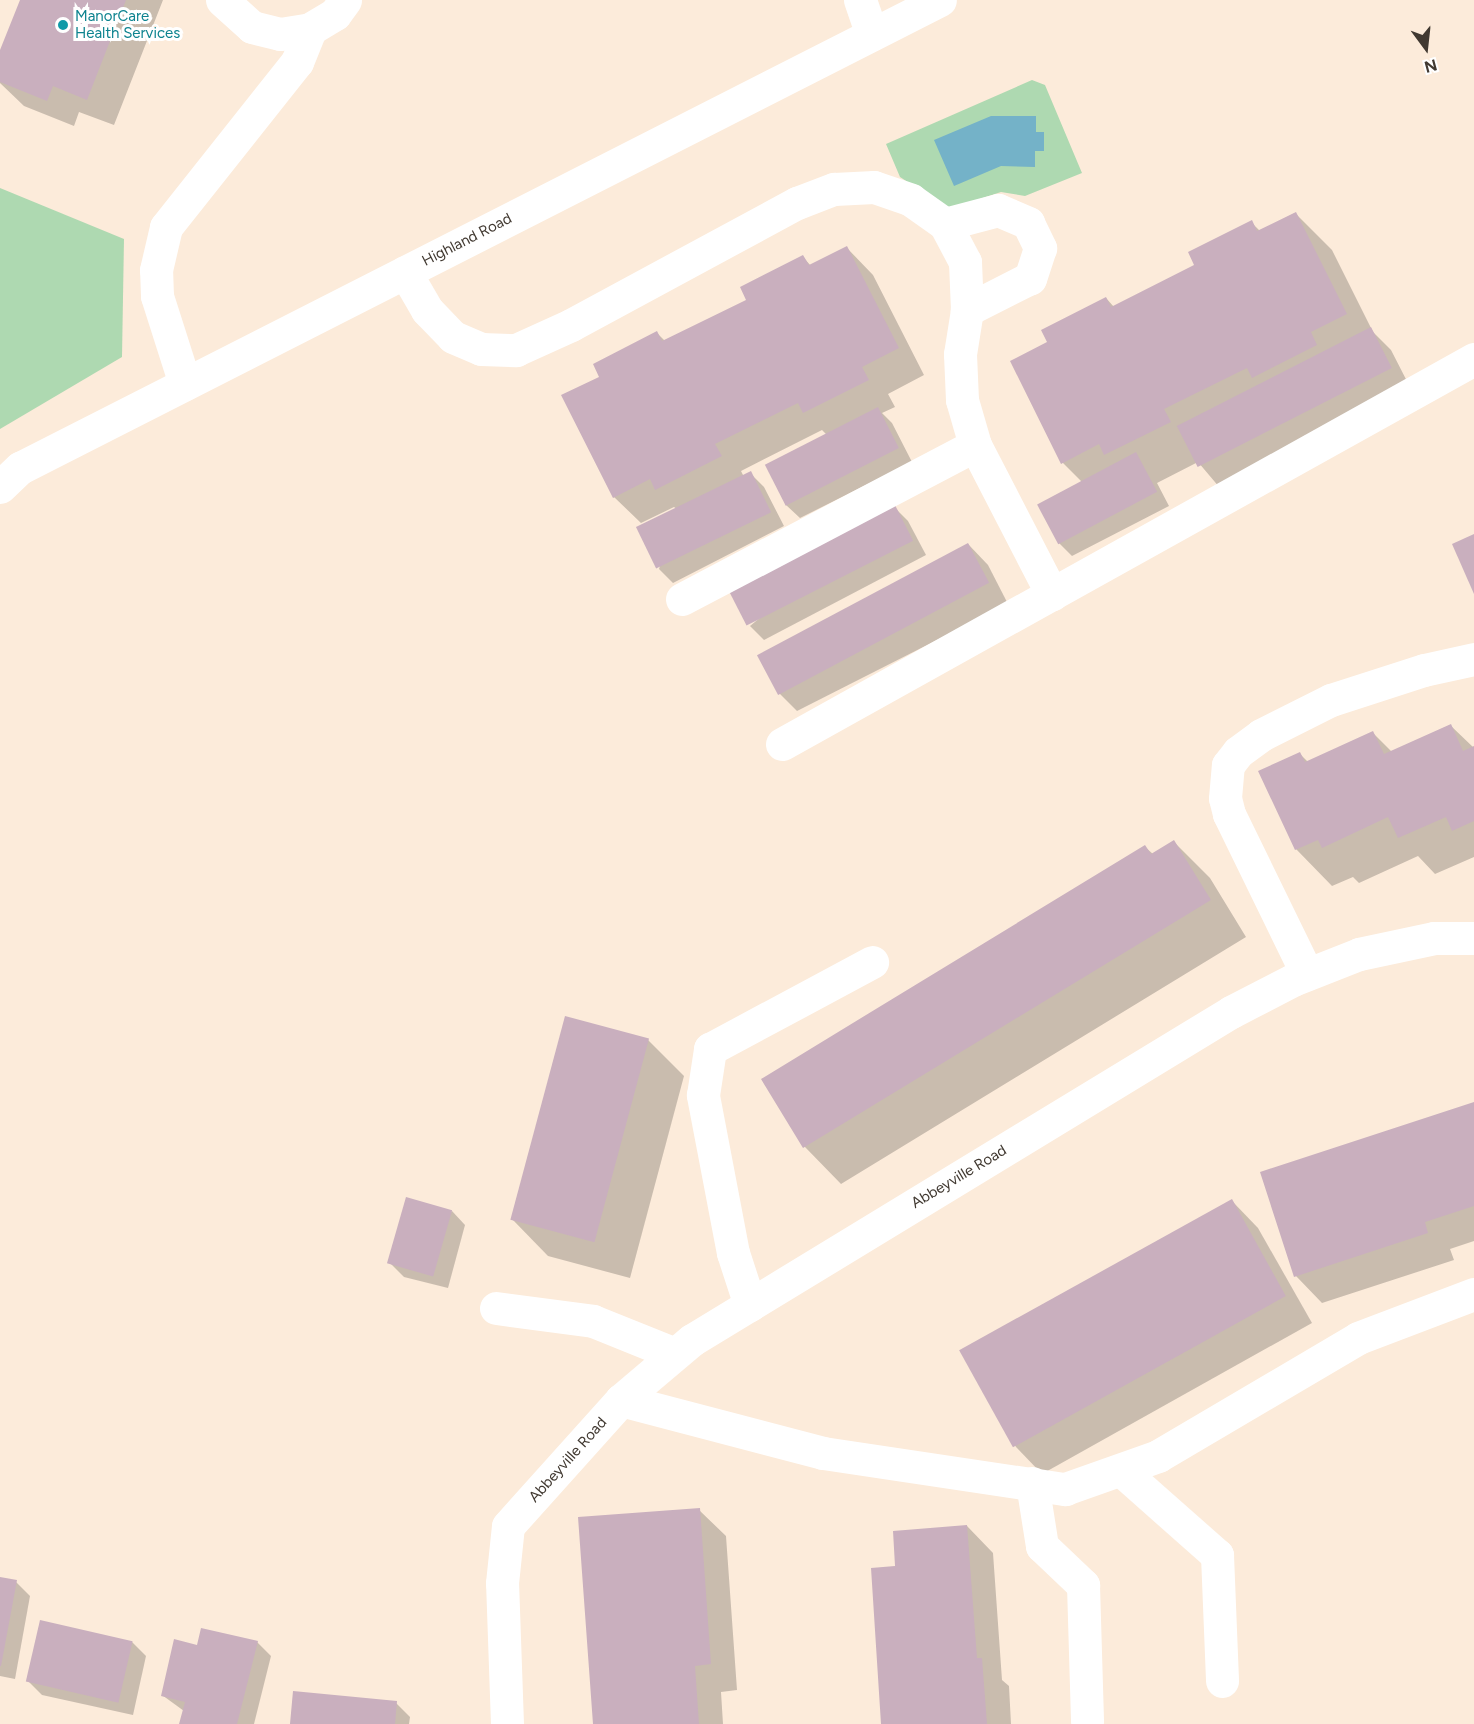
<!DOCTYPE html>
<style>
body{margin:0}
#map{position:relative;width:1474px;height:1724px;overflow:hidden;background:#fcebda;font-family:Figtree,sans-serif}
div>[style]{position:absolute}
.green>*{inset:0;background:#aed9b1}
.water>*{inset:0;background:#74b2c8}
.shadow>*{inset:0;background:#0003}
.building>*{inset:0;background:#c9afbe;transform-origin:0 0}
.minor>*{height:33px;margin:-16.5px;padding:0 16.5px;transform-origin:16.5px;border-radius:16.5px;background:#fff}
.dots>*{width:16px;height:16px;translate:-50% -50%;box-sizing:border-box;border:3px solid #fff;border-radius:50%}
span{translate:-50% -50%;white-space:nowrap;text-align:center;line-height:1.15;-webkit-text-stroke:6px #fff;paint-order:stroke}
.culture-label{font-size:15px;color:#0d838f}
.left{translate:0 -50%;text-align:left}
.street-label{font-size:15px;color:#413931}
.north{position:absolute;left:1396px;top:18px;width:60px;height:60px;-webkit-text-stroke:4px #fff;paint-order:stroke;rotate:165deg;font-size:16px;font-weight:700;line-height:24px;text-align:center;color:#413931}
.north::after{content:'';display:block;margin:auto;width:21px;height:27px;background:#413931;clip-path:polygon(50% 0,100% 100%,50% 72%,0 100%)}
</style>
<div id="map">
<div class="green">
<i style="clip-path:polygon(1032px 80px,1045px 85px,1082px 173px,1025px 196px,1001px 192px,949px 209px,900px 177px,886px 144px)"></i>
<i style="clip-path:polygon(0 188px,124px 239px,122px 357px,0 429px)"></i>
</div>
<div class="water">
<i style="clip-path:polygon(991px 116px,1036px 116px,1036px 132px,1044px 132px,1044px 151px,1035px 151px,1035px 167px,1001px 166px,954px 186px,934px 140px)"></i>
</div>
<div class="shadow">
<i style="clip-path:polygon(21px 0,163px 0,114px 125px,79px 112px,74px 126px,24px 106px,0 83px,0 54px)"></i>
<i style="clip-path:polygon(1295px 213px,1332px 250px,1373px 332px,1391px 350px,1411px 389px,1220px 488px,1198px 462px,1157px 483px,1169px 506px,1072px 556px,1058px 542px,1081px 481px,1063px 463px,1049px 343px,1106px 298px,1114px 307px,1196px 266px,1251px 222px,1260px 231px)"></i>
<i style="clip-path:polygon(847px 248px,873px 275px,924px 375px,888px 394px,895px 407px,882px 413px,892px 423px,912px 462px,800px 518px,786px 505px,827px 435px,822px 430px,741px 471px,744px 477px,750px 473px,764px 487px,784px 526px,673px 583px,659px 569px,678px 510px,674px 507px,641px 523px,614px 497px,601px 378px,657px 333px,665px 341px,748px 300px,803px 257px,811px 266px)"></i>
<i style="clip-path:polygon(894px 507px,908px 521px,926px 555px,764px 640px,750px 626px)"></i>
<i style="clip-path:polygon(968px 544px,988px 565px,1008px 604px,797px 711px,777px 691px)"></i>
<i style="clip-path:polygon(1450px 725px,1474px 748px,1474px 857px,1435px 874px,1418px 856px,1359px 883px,1353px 877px,1332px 886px,1296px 849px,1300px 754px,1308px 762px,1373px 733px,1392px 752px)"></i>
<i style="clip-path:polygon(1174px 842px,1210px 878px,1246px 937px,841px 1184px,805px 1147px,763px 1079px,1145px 847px,1153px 854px)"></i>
<i style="clip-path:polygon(648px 1040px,684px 1076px,630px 1278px,548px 1256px,512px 1219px)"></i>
<i style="clip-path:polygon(1474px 1104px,1474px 1241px,1450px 1249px,1454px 1260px,1322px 1303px,1296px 1276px)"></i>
<i style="clip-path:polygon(1232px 1201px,1258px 1228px,1312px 1323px,1042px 1474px,1016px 1447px,961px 1351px)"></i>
<i style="clip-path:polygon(452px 1211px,465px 1225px,448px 1288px,404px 1277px,390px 1263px)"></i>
<i style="clip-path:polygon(699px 1510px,726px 1536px,737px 1690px,721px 1692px,723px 1724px,594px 1724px)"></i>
<i style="clip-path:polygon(967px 1526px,993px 1553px,1002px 1680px,1009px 1686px,1011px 1724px,883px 1724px,897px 1568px)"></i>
<i style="clip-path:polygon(0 1579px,16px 1582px,30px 1596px,15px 1679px,0 1676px)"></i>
<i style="clip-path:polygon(132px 1642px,146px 1656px,133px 1715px,42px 1695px,28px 1681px)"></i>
<i style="clip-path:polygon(257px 1642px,271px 1656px,254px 1724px,180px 1724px,184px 1711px,162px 1695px,198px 1647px)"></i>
<i style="clip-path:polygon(396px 1703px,410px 1717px,409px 1724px,291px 1724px)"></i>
</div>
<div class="building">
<i style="clip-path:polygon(20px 0,126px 0,87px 100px,53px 86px,47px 101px,0 82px,0 50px)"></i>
<i style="clip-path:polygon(1296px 212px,1347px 314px,1311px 332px,1317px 345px,1252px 378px,1247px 368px,1164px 409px,1171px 422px,1104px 455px,1099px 444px,1061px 464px,1010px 361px,1047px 342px,1041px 330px,1106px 297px,1111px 307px,1194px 265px,1188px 252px,1252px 220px,1257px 231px)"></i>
<i style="clip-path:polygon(847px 246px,899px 348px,862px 367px,869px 380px,803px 413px,798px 403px,715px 444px,722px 456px,655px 490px,650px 479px,613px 498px,561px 395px,599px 377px,593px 364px,657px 331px,662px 341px,746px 300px,740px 287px,803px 255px,809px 265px)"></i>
<i style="left:1371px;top:327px;width:46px;height:218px;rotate:63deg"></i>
<i style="left:878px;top:407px;width:46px;height:127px;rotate:63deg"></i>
<i style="left:1136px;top:452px;width:45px;height:112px;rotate:62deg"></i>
<i style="left:751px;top:471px;width:46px;height:128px;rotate:64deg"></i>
<i style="left:895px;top:505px;width:40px;height:187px;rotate:63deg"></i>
<i style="clip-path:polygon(1474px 534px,1474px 594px,1452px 544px)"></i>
<i style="left:968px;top:543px;width:45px;height:239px;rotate:62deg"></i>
<i style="clip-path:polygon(1451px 724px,1463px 751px,1474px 746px,1474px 821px,1452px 831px,1446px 817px,1398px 838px,1388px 817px,1322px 848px,1318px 840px,1295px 850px,1258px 771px,1300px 752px,1305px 762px,1373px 731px,1384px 754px)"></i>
<i style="clip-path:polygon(1174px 840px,1211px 900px,803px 1148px,761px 1079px,1145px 845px,1151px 854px)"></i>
<i style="left:565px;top:1016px;width:87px;height:211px;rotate:15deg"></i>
<i style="clip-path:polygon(1474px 1102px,1474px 1206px,1425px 1222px,1428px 1233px,1294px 1277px,1260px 1172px)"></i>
<i style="left:406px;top:1197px;width:48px;height:69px;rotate:16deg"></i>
<i style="left:1232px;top:1199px;width:111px;height:312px;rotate:61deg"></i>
<i style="clip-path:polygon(700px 1508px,711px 1664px,695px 1666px,699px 1724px,593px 1724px,578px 1517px)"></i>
<i style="clip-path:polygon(967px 1525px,977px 1658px,982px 1658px,987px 1724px,881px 1724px,871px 1568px,895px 1566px,893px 1531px)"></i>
<i style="clip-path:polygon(0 1577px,17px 1580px,1px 1666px,0 1666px)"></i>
<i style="left:40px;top:1620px;width:95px;height:63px;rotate:13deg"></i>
<i style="clip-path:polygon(201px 1628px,258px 1641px,237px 1724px,179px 1724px,185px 1702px,161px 1696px,174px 1639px,197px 1645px)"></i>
<i style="clip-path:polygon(293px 1691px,397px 1701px,395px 1724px,290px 1724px)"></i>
</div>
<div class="minor">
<i style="left:222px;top:0;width:40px;rotate:42deg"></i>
<i style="left:252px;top:27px;width:29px;rotate:14deg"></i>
<i style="left:280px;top:34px;width:30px;rotate:-9deg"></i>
<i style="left:310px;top:29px;width:29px;rotate:-31deg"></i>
<i style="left:335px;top:14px;width:17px;rotate:-54deg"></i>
<i style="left:860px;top:0;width:36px;rotate:71deg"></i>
<i style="left:945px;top:224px;width:55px;rotate:-14.8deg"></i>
<i style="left:998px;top:210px;width:33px;rotate:23deg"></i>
<i style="left:1028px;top:223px;width:28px;rotate:64deg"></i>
<i style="left:1040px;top:248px;width:32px;rotate:108deg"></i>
<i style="left:1030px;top:278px;width:71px;rotate:153.1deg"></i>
<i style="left:405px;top:272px;width:44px;rotate:59.9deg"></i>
<i style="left:427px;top:310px;width:37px;rotate:46deg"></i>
<i style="left:453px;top:337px;width:30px;rotate:23deg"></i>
<i style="left:481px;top:349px;width:35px;rotate:2deg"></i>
<i style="left:516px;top:350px;width:60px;rotate:-24.4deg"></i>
<i style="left:571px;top:325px;width:257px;rotate:-28.4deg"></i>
<i style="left:797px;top:203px;width:40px;rotate:-21deg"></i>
<i style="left:834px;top:189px;width:40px;rotate:-2.9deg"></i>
<i style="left:874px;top:187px;width:39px;rotate:19deg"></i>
<i style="left:911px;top:200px;width:42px;rotate:35.2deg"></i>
<i style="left:945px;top:224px;width:43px;rotate:62.2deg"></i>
<i style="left:965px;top:262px;width:48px;rotate:87.6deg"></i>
<i style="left:967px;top:310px;width:45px;rotate:99deg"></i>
<i style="left:960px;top:354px;width:46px;rotate:87.5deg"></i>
<i style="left:962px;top:400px;width:47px;rotate:73.9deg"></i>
<i style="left:975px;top:445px;width:168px;rotate:62.7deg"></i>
<i style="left:185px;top:384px;width:92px;rotate:-107.7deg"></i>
<i style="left:157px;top:296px;width:26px;rotate:-92deg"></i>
<i style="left:156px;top:270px;width:44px;rotate:-76.9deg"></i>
<i style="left:166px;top:227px;width:211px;rotate:-51.6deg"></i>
<i style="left:297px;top:62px;width:35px;rotate:-68deg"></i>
<i style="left:0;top:487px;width:28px;rotate:-44deg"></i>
<i style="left:20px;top:468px;width:1032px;rotate:-26.96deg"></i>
<i style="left:682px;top:599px;width:331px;rotate:-27.7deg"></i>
<i style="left:782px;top:744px;width:792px;rotate:-29.09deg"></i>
<i style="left:1307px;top:974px;width:178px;rotate:-116deg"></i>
<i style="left:1229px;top:814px;width:16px;rotate:-104deg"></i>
<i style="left:1225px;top:798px;width:33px;rotate:-85deg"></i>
<i style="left:1228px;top:765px;width:16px;rotate:-52deg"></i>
<i style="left:1238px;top:752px;width:29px;rotate:-36deg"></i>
<i style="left:1261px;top:735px;width:78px;rotate:-26.6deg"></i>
<i style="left:1331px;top:700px;width:98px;rotate:-17.9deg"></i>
<i style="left:1424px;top:670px;width:51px;rotate:-12.4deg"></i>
<i style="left:750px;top:1305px;width:55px;rotate:-108.1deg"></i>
<i style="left:733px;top:1253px;width:161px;rotate:-100.8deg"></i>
<i style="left:703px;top:1095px;width:47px;rotate:-81.3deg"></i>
<i style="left:710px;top:1049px;width:184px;rotate:-28.2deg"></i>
<i style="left:496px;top:1308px;width:98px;rotate:7.6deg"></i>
<i style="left:593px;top:1321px;width:88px;rotate:21.9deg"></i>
<i style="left:621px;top:1400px;width:209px;rotate:14.7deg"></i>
<i style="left:823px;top:1453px;width:245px;rotate:8.5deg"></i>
<i style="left:1065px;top:1489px;width:99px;rotate:-19.5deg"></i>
<i style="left:1158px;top:1456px;width:232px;rotate:-30.5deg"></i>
<i style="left:1358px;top:1338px;width:124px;rotate:-20.8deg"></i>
<i style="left:1122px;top:1471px;width:127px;rotate:41.5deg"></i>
<i style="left:1217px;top:1555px;width:126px;rotate:87.7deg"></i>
<i style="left:1032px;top:1483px;width:64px;rotate:81deg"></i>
<i style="left:1042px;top:1546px;width:57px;rotate:43.6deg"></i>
<i style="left:1083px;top:1585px;width:136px;rotate:88.3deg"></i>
<i style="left:507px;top:1724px;width:141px;rotate:-92deg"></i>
<i style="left:502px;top:1583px;width:57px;rotate:-84deg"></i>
<i style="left:508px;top:1526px;width:169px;rotate:-48.1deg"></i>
<i style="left:621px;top:1400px;width:93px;rotate:-40.2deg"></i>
<i style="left:692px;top:1340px;width:631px;rotate:-31.32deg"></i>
<i style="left:1231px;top:1012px;width:70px;rotate:-27.3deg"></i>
<i style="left:1293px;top:980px;width:71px;rotate:-21.5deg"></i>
<i style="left:1359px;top:954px;width:77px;rotate:-12deg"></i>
<i style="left:1434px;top:938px;width:40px"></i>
</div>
<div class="dots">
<i style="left:63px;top:25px;background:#0f9aa8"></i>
</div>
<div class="culture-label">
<span class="left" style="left:75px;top:25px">ManorCare<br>Health Services</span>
</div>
<div class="street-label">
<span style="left:467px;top:240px;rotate:-27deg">Highland Road</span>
<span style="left:959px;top:1177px;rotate:-31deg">Abbeyville Road</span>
<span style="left:568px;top:1460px;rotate:-48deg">Abbeyville Road</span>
</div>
<div class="north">N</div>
</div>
